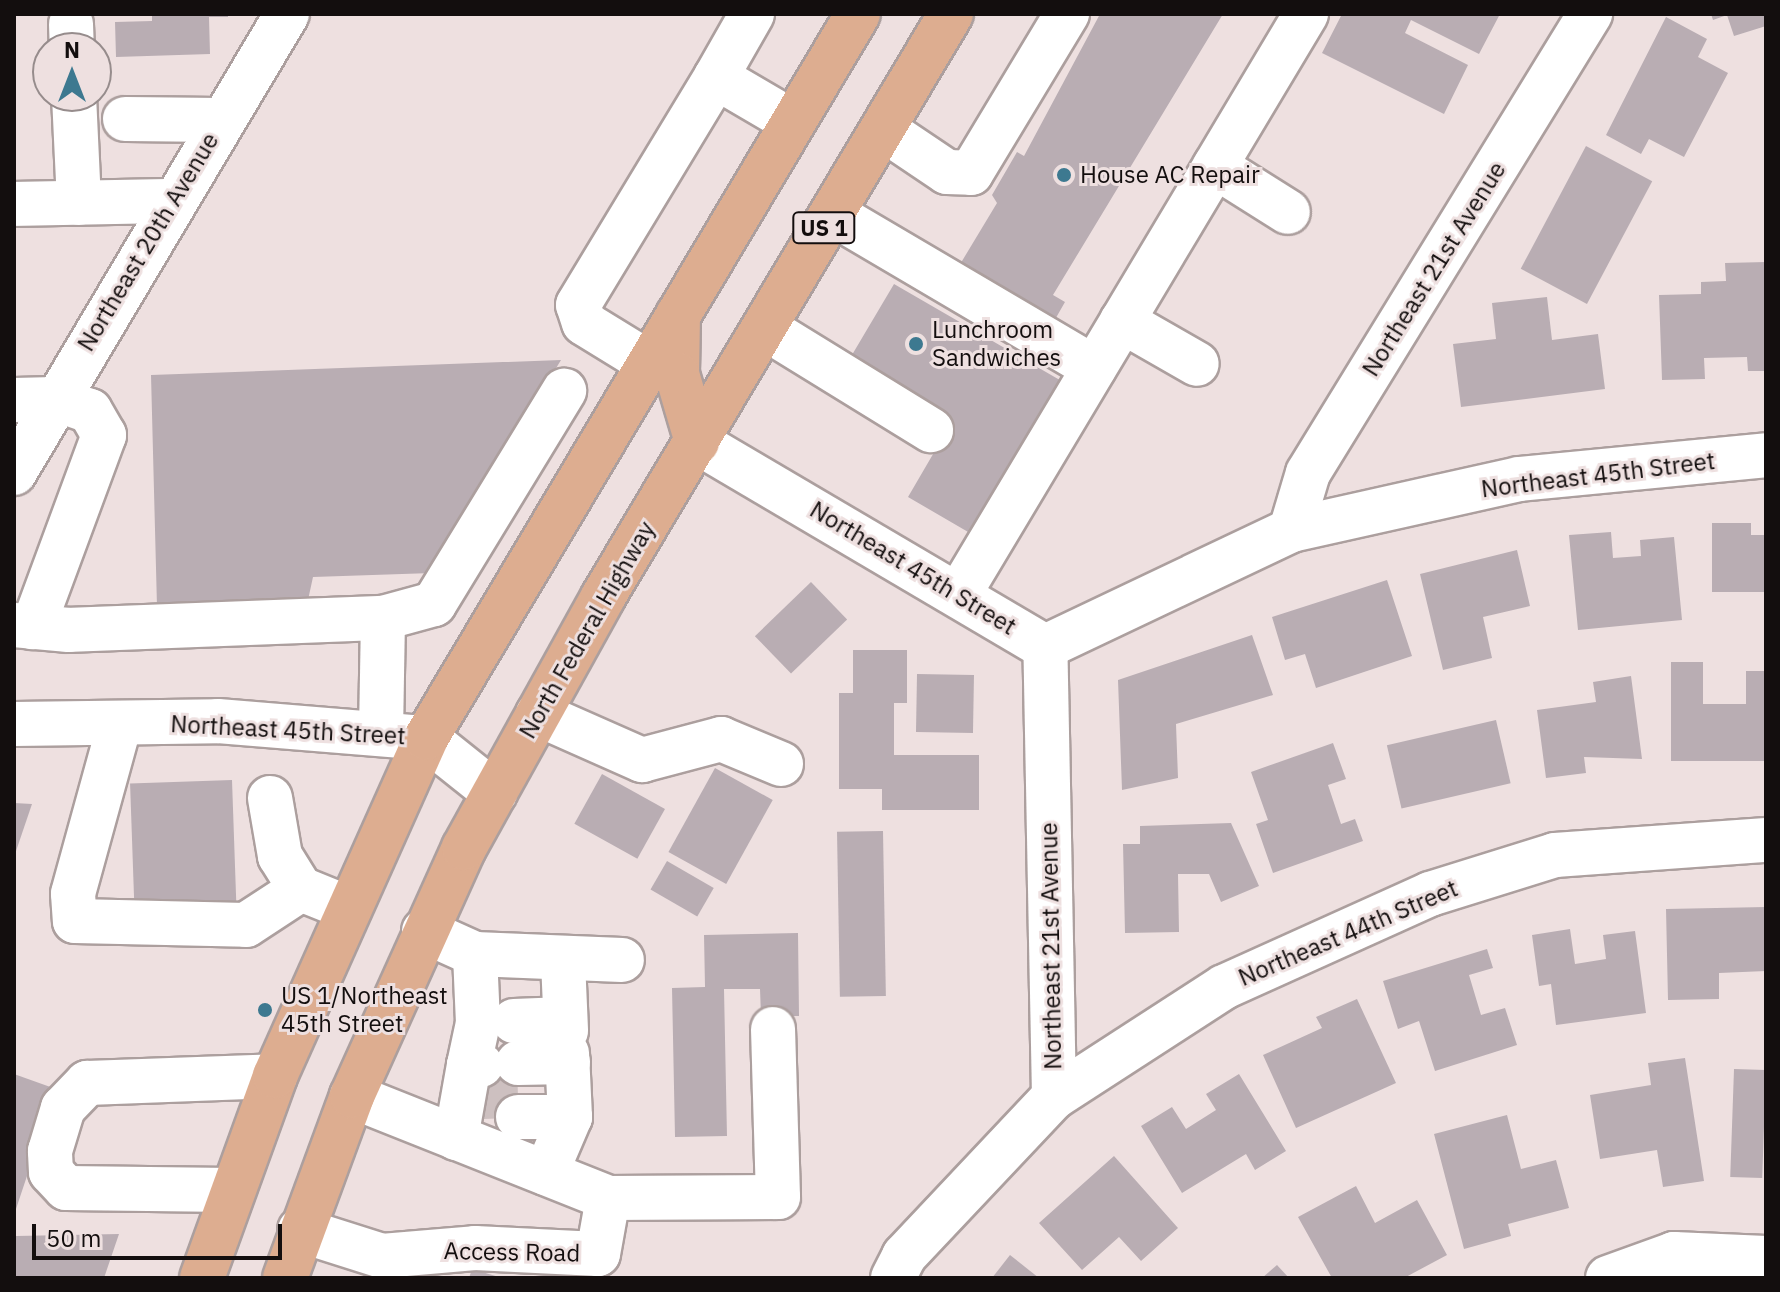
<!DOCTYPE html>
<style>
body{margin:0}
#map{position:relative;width:1780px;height:1292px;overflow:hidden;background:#eee0e0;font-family:"IBM Plex Sans",sans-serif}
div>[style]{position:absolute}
.building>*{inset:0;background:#b9adb3;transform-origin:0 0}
.minor-tunnel>*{height:44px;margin-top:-22px;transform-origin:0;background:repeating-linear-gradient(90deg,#cdc0c0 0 44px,transparent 0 66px)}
.roads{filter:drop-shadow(2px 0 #ac9f9e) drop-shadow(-2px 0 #ac9f9e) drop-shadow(0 2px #ac9f9e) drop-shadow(0 -2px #ac9f9e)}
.minor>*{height:44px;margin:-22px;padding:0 22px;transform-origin:22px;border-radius:22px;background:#fff}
.major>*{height:44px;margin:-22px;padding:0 22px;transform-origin:22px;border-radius:22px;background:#ddad90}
.dots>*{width:22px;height:22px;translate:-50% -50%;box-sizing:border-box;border:4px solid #eee0e0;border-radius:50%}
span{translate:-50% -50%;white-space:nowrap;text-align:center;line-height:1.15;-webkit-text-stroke:6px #eee0e0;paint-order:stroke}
.shield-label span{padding:2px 6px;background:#eee0e0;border:2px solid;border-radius:6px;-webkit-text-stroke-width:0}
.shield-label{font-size:22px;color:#130e0e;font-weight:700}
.poi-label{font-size:24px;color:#130e0e}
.left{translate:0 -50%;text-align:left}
.street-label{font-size:24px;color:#130e0e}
.frame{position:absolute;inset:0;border:16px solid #130e0e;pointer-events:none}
.north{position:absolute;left:32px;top:32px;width:80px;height:80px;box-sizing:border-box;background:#eee0e0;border:2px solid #968c8c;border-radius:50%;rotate:0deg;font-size:22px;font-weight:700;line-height:32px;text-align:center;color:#130e0e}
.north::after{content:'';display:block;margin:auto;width:28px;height:36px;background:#3d7990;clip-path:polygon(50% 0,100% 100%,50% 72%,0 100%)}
.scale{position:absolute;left:32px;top:1224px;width:250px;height:36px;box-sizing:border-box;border:4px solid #130e0e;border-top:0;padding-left:10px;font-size:24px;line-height:28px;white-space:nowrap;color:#130e0e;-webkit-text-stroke:6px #eee0e0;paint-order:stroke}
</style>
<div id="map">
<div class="building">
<i style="clip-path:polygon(152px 14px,228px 14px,228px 17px,209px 17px,210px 54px,116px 57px,115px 22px,152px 21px)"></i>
<i style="clip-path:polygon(1100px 14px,1223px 14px,1053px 295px,1065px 302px,1053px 323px,959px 266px,997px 203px,992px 195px,1017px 152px,1024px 156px)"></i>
<i style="clip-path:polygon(1342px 14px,1500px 14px,1479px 54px,1411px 20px,1405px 33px,1468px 65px,1444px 114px,1322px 53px)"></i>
<i style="clip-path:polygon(1711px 14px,1766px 14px,1766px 26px,1734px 36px,1727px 15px,1713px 20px)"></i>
<i style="clip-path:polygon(1666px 17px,1707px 39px,1698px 57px,1728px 73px,1684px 157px,1649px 139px,1641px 154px,1606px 135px)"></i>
<i style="left:1586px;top:146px;width:75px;height:139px;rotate:28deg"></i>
<i style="clip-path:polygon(1766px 262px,1766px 371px,1748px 371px,1747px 357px,1704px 358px,1705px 379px,1662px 380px,1659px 295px,1701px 294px,1701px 282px,1726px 281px,1725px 263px)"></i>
<i style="clip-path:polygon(894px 284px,1065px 383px,975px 536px,908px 497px,950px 425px,846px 365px)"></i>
<i style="clip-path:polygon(1547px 297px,1552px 340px,1598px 334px,1605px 389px,1461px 407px,1453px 344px,1496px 339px,1492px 303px)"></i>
<i style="clip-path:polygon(561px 360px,432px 573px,313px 577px,308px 600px,157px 607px,151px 375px)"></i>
<i style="clip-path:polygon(1712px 523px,1751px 523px,1751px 535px,1766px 535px,1766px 592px,1712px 592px)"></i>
<i style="clip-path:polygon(1611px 532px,1613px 558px,1641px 556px,1640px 540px,1674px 537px,1682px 620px,1578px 630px,1569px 535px)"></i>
<i style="clip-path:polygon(1517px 550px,1530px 606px,1483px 617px,1492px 658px,1443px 670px,1420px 574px)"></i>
<i style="clip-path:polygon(1387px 580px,1412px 656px,1316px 688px,1305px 654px,1285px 660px,1272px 617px)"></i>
<i style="left:811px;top:582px;width:52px;height:78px;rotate:46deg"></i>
<i style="clip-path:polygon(1252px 635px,1273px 695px,1176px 724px,1178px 778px,1122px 790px,1118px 680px)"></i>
<i style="clip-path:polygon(853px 650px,907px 650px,907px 703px,894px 703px,894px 755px,979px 755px,979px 810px,882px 810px,882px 789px,839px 789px,839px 693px,853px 693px)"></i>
<i style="clip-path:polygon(1671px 662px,1703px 662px,1703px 704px,1746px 704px,1746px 671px,1766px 671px,1766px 761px,1671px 761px)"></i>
<i style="left:917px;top:674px;width:57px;height:58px;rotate:1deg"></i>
<i style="clip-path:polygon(1631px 676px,1642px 759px,1584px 757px,1586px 773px,1546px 778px,1537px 710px,1596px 702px,1593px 682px)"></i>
<i style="left:1496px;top:720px;width:65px;height:112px;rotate:77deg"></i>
<i style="clip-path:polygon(1333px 743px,1346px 779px,1328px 785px,1341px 824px,1355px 819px,1363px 841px,1273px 873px,1256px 824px,1268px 820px,1251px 772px)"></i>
<i style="left:715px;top:768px;width:66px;height:96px;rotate:29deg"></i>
<i style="left:602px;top:774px;width:72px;height:57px;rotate:29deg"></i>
<i style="left:232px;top:780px;width:122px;height:102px;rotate:88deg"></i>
<i style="clip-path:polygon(14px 803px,32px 804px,14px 857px)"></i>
<i style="clip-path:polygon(1231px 823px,1259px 886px,1221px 902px,1209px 874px,1178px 874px,1179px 932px,1125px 933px,1123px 844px,1140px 844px,1140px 826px)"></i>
<i style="left:883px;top:831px;width:165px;height:46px;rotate:89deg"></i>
<i style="left:667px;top:861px;width:54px;height:33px;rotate:30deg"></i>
<i style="clip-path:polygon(1766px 907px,1766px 971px,1719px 973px,1719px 999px,1668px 1000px,1666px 909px)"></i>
<i style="clip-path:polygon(1570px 929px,1575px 964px,1606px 959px,1603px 935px,1635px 931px,1646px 1013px,1556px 1025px,1551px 984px,1539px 986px,1532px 935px)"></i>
<i style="clip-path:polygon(798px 933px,799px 1016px,761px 1016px,760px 989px,724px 989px,727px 1136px,675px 1137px,672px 988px,705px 987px,704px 935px)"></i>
<i style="clip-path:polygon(1487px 949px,1493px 968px,1469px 975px,1481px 1015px,1505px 1008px,1517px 1045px,1435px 1071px,1419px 1021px,1398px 1029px,1383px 981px)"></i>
<i style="clip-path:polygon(1357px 999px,1396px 1083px,1296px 1128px,1263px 1055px,1322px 1028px,1316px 1017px)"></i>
<i style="clip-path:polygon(1685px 1058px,1704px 1181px,1663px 1187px,1657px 1150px,1600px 1159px,1590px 1095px,1651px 1085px,1648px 1063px)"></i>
<i style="left:1734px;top:1069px;width:32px;height:108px;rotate:2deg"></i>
<i style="clip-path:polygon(14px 1074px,56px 1089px,15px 1212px,14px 1212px)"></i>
<i style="clip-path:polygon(1239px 1074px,1286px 1151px,1255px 1170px,1246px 1154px,1182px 1193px,1141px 1126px,1172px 1107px,1186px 1129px,1216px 1110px,1206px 1094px)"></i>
<i style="clip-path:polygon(1507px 1115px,1521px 1169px,1556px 1160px,1569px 1208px,1508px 1224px,1511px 1236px,1464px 1249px,1434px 1134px)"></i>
<i style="clip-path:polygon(1114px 1156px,1178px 1228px,1141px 1261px,1119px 1237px,1082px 1270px,1039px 1223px)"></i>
<i style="clip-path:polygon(1356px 1186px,1375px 1223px,1417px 1200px,1447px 1255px,1404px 1278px,1332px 1278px,1298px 1217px)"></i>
<i style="clip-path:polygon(14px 1231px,16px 1236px,119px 1234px,104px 1278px,14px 1278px)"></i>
<i style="clip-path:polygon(1010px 1255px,1039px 1278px,992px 1278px)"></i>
<i style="clip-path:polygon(1277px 1265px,1289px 1278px,1262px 1278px)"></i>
<i style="clip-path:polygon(472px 1269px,499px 1277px,499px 1278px,469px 1278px)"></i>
</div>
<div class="minor-tunnel">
<i style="left:483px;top:1097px;width:35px;rotate:-2deg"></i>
</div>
<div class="roads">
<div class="minor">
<i style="left:752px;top:14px;width:73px;rotate:119.7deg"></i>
<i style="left:716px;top:77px;width:89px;rotate:30.3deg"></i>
<i style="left:71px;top:24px;width:24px;rotate:88deg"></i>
<i style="left:74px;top:96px;width:107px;rotate:87.3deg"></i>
<i style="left:125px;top:119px;width:96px;rotate:0.6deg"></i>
<i style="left:883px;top:129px;width:77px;rotate:33.9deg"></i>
<i style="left:947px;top:172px;width:24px;rotate:2deg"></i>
<i style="left:971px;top:173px;width:186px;rotate:-58.9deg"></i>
<i style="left:1215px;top:166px;width:86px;rotate:32.2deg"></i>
<i style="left:14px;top:204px;width:157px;rotate:-1.1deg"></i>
<i style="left:833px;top:214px;width:303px;rotate:30.5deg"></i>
<i style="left:1122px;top:321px;width:86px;rotate:29.8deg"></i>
<i style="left:765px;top:328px;width:195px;rotate:31.6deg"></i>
<i style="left:649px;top:363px;width:76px;rotate:-148.4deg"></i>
<i style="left:584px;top:323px;width:19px;rotate:-108deg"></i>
<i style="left:578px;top:305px;width:267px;rotate:-58.8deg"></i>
<i style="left:14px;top:400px;width:41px;rotate:-1.4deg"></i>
<i style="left:55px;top:399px;width:37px;rotate:19deg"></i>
<i style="left:90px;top:411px;width:28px;rotate:60deg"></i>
<i style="left:104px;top:435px;width:205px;rotate:110.3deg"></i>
<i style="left:697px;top:442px;width:404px;rotate:30.5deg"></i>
<i style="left:14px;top:473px;width:534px;rotate:-59.26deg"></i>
<i style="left:1291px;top:530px;width:59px;rotate:-73.4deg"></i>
<i style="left:1308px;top:473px;width:539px;rotate:-58.43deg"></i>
<i style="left:959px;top:594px;width:676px;rotate:-59.11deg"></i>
<i style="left:383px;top:618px;width:53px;rotate:-15.4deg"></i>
<i style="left:434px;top:604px;width:250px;rotate:-58.6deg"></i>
<i style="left:14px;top:625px;width:55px;rotate:5.2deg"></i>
<i style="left:69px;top:630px;width:314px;rotate:-2.2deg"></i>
<i style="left:383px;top:618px;width:116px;rotate:91deg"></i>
<i style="left:1045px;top:647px;width:272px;rotate:-25.4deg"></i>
<i style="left:1291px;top:530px;width:234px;rotate:-12.6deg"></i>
<i style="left:1519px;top:479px;width:248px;rotate:-5.5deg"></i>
<i style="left:538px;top:714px;width:114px;rotate:23.9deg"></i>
<i style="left:642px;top:760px;width:82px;rotate:-14.9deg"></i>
<i style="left:721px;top:739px;width:65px;rotate:22.6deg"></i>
<i style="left:120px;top:723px;width:177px;rotate:105.4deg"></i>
<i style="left:73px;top:894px;width:27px;rotate:86deg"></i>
<i style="left:75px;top:921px;width:171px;rotate:1.3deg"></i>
<i style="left:246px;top:925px;width:66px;rotate:-33.2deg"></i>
<i style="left:301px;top:889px;width:51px;rotate:22deg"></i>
<i style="left:14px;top:724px;width:204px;rotate:-0.8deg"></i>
<i style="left:218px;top:721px;width:209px;rotate:4.7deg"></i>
<i style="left:426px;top:738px;width:88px;rotate:38.6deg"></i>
<i style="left:270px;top:798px;width:59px;rotate:80.2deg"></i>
<i style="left:280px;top:856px;width:39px;rotate:58deg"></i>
<i style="left:424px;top:931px;width:56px;rotate:24.3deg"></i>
<i style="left:475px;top:954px;width:147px;rotate:2.3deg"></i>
<i style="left:563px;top:961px;width:70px;rotate:87.5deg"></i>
<i style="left:514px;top:1021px;width:51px;rotate:-2.2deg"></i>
<i style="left:518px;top:1063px;width:50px;rotate:-1.1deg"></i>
<i style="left:469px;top:1065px;width:43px;rotate:-77.9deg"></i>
<i style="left:478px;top:1023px;width:69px;rotate:-92.5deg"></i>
<i style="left:352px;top:1096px;width:276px;rotate:21.7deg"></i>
<i style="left:1054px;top:1097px;width:202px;rotate:-32.9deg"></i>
<i style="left:1224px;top:987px;width:226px;rotate:-24.3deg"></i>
<i style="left:1430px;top:894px;width:131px;rotate:-17.3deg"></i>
<i style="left:1555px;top:855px;width:212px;rotate:-4.1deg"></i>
<i style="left:518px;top:1117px;width:52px"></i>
<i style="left:456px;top:1138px;width:74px;rotate:-79.9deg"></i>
<i style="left:469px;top:1065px;width:12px"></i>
<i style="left:546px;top:1173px;width:61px;rotate:-66.8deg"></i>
<i style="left:570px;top:1117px;width:64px;rotate:-92.7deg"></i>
<i style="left:231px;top:1190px;width:165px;rotate:-179.3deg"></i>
<i style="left:66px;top:1188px;width:22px;rotate:-133deg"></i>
<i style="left:51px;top:1172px;width:21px;rotate:-93deg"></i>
<i style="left:50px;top:1151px;width:45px;rotate:-73.2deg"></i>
<i style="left:63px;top:1108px;width:35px;rotate:-46deg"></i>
<i style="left:87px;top:1083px;width:188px;rotate:-2.1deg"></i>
<i style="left:300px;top:1230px;width:86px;rotate:17.6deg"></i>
<i style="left:382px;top:1256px;width:93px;rotate:-4.9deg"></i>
<i style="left:475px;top:1248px;width:123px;rotate:2.8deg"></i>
<i style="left:598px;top:1254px;width:57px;rotate:-79.9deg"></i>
<i style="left:608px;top:1198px;width:170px;rotate:-0.3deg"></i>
<i style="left:778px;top:1197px;width:168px;rotate:-91.7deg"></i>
<i style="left:893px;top:1278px;width:25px;rotate:-63deg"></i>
<i style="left:904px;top:1256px;width:219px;rotate:-46.7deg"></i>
<i style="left:1054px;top:1097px;width:450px;rotate:-91.1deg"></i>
<i style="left:1608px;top:1278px;width:70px;rotate:-20deg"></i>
<i style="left:1674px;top:1254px;width:92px;rotate:2.5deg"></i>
</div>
<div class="major">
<i style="left:678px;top:315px;width:59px;rotate:91deg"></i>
<i style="left:677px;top:374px;width:71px;rotate:73.6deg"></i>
<i style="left:202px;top:1278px;width:215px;rotate:-70.1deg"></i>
<i style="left:275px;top:1076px;width:370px;rotate:-65.9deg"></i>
<i style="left:426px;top:738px;width:843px;rotate:-59.18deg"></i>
<i style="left:285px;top:1278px;width:194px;rotate:-69.8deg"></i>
<i style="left:352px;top:1096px;width:272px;rotate:-65.7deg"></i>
<i style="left:464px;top:848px;width:287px;rotate:-61deg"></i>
<i style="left:603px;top:597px;width:679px;rotate:-59.17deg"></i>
</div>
</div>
<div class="dots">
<i style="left:1064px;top:175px;background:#3d7990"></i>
<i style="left:916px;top:344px;background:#3d7990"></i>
<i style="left:265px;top:1010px;background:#3d7990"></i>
</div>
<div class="shield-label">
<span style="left:824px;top:228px">US 1</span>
</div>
<div class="poi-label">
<span class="left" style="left:1080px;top:175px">House AC Repair</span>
<span class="left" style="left:932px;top:344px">Lunchroom<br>Sandwiches</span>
<span class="left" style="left:281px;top:1010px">US 1/Northeast<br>45th Street</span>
</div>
<div class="street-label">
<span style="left:148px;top:242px;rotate:-59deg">Northeast 20th Avenue</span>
<span style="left:1434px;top:269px;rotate:-58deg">Northeast 21st Avenue</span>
<span style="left:1598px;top:475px;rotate:-7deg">Northeast 45th Street</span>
<span style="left:913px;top:568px;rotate:31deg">Northeast 45th Street</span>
<span style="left:587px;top:630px;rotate:-60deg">North Federal Highway</span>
<span style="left:288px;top:730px;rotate:3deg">Northeast 45th Street</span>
<span style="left:1348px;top:933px;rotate:-23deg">Northeast 44th Street</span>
<span style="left:1051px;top:946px;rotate:-91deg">Northeast 21st Avenue</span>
<span style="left:512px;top:1252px;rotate:1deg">Access Road</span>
</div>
<div class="frame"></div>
<div class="north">N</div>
<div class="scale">50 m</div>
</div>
